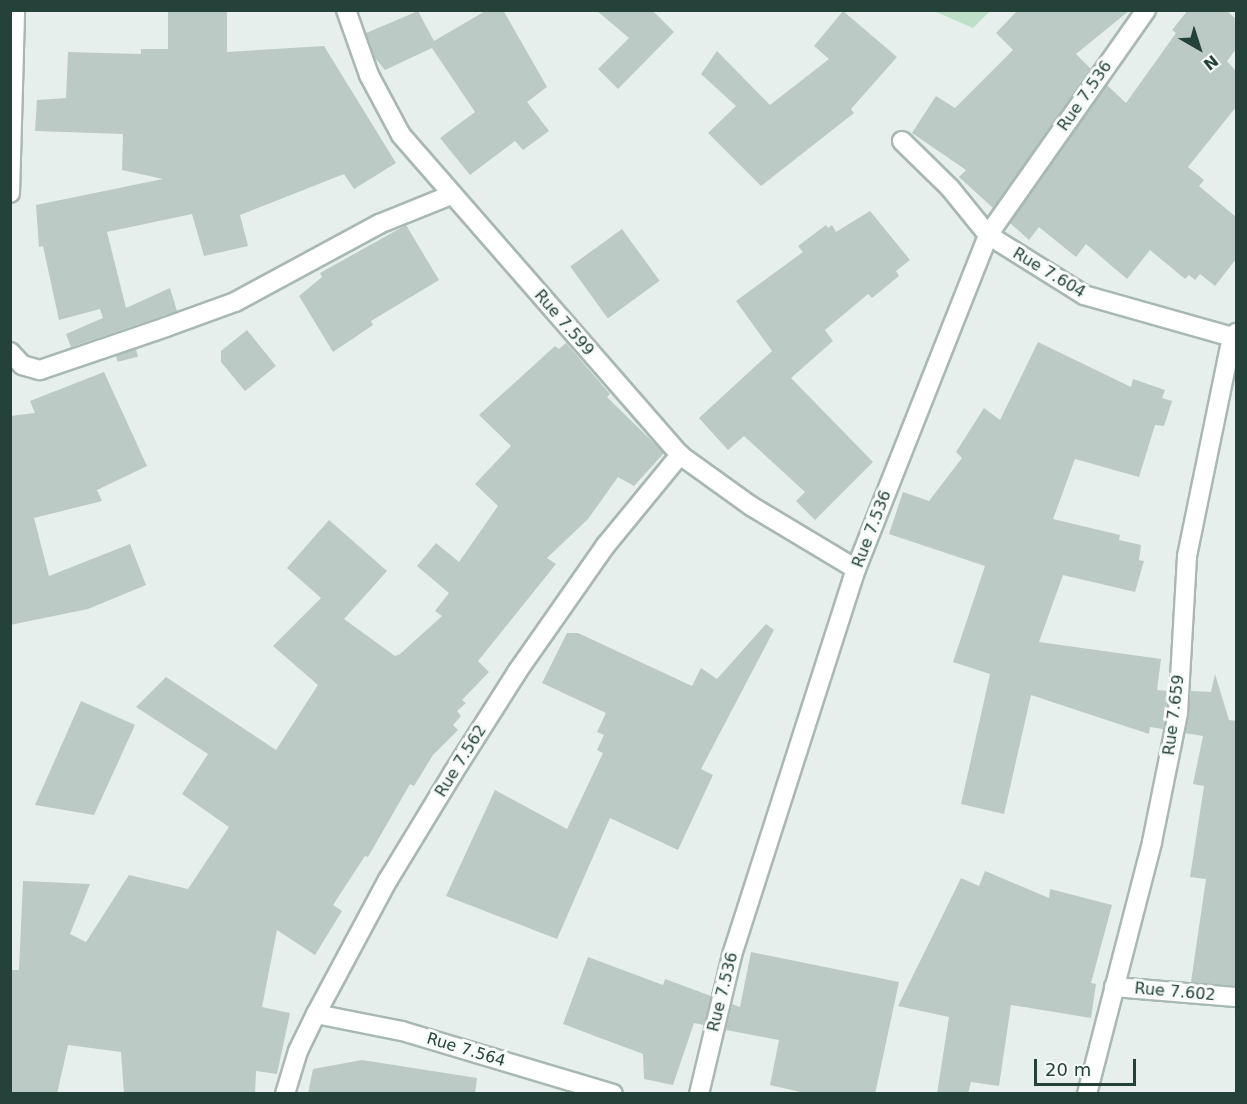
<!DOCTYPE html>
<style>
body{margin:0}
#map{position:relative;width:1247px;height:1104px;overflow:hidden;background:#e6efeb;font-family:"DejaVu Sans",sans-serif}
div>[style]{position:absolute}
.green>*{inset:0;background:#bfe0c8}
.building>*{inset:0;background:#bbcac4;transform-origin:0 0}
.roads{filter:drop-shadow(2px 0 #a8b8b2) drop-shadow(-2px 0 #a8b8b2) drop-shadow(0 2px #a8b8b2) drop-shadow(0 -2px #a8b8b2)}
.minor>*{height:18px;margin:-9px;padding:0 9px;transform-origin:9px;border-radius:9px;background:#fff}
span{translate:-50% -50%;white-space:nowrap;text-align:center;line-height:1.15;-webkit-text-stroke:6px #f7fbf9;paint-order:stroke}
.street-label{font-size:16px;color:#24423a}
.frame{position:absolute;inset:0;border:12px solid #24423a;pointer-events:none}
.north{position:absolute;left:1169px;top:18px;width:60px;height:60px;-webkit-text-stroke:4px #f7fbf9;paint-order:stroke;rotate:141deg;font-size:16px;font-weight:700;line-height:24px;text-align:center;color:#24423a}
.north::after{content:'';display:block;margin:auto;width:21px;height:27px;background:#24423a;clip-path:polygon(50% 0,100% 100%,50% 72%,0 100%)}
.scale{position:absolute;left:1034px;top:1059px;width:102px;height:27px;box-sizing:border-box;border:3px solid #24423a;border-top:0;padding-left:8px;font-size:18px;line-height:21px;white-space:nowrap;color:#24423a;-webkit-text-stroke:4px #f7fbf9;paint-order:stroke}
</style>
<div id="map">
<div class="green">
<i style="clip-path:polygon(934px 11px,990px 11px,973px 28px)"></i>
</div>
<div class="building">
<i style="clip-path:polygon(168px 10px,227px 10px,227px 52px,324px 46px,396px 163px,354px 189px,344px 174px,240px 215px,248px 246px,204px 256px,192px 214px,107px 232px,126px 308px,170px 288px,177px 311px,71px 347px,66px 334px,103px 318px,100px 309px,59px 320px,43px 246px,39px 247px,36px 205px,163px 179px,122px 170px,123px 134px,35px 131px,37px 100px,66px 98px,68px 52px,141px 54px,141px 49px,168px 49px)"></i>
<i style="clip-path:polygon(487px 10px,503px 10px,547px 87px,527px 102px,549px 131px,523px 150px,515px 141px,470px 175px,440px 138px,475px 112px,432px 48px,385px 70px,375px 58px,366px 33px,418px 11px,434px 41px)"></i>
<i style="clip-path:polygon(596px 10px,652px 10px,674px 32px,618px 89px,598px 69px,629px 38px)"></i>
<i style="clip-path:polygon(1018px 10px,1130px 10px,1076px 54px,1091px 69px,993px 208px,959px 177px,966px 170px,912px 133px,936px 96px,955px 108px,1013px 50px,996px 33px)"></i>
<i style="clip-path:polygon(1188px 10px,1226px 10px,1236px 19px,1236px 49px,1227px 61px,1236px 71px,1236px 107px,1188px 167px,1204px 180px,1199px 186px,1236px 217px,1236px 259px,1215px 286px,1200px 274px,1195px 280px,1189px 275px,1185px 279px,1150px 250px,1127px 279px,1086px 244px,1076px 257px,1039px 227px,1029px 240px,1010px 223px,1107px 85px,1126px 103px,1176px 33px,1172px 30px)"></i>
<i style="clip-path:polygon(843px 11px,897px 57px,851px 109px,854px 113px,761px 186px,708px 133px,736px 106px,701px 74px,717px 51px,770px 105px,829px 59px,814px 46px)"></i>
<i style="clip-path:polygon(870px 211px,910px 260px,896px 271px,899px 276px,872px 298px,868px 294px,825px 330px,833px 341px,791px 378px,873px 462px,815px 520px,796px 501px,805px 492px,744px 436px,728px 450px,699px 418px,772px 351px,736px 301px,803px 252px,798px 246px,826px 225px,828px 228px,832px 225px,836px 232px)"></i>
<i style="clip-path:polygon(406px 225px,439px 280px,371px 321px,373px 325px,333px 352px,299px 296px,322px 277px,320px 273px)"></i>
<i style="left:622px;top:229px;width:64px;height:64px;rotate:54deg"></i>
<i style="clip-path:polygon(247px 330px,276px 366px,245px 391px,221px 362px,221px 351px)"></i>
<i style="clip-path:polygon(1038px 342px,1131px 387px,1133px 379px,1165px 390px,1162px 398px,1172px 401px,1164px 426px,1155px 425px,1139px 477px,1075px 459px,1053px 519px,1120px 535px,1119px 540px,1141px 545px,1139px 560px,1144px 561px,1135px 592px,1063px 575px,1039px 642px,1161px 659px,1157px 690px,1168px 691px,1167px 712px,1163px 729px,1150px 727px,1149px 734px,1031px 695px,1004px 814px,961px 804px,990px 674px,953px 662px,985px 566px,889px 534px,903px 492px,929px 501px,962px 458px,956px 452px,984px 408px,1000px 420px)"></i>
<i style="clip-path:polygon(566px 343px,610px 394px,607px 397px,664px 453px,634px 486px,618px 477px,588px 519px,547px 558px,556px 564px,478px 661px,489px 672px,462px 700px,466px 703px,457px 711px,461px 716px,453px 725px,458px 730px,433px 755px,414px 786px,410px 784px,368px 857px,365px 856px,333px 905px,342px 911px,315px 955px,277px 930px,262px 1007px,290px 1013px,277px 1074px,256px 1071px,255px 1094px,124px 1094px,121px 1052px,68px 1045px,57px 1094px,10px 1094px,10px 970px,19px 970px,23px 881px,90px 884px,70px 934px,86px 942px,129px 875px,188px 889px,229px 827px,182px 794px,208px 754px,136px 707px,166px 677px,276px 750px,318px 685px,273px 646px,321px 598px,287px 568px,329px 520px,387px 571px,344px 619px,395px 656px,400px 654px,442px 616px,435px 611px,449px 593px,417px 566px,436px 543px,459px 562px,498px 506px,475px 484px,511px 446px,479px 415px,555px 346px,559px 349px)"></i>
<i style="left:136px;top:349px;width:8px;height:21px;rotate:76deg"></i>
<i style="clip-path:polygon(104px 372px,147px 466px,97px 490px,102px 501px,34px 518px,49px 576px,130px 544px,146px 585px,88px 609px,10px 625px,10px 416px,35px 413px,30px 401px)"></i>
<i style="clip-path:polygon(766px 624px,774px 630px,701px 769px,713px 775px,678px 850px,610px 818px,557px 939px,446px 896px,495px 790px,567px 829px,603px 753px,597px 750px,604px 735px,597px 732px,606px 713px,542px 683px,567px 633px,578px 633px,692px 686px,701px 668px,717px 679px)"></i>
<i style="clip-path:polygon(1215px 674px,1229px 720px,1236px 721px,1236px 986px,1191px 982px,1206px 879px,1190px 877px,1204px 786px,1193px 784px,1203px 736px,1185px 733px,1191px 691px,1211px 692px)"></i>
<i style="clip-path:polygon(81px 701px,135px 725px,94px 815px,35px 805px)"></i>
<i style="clip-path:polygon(985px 871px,1049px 898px,1050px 889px,1112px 905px,1091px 983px,1096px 984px,1091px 1018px,1011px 1005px,999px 1086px,971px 1082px,968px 1094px,937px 1094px,949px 1017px,898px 1006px,961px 878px,979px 886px)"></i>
<i style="clip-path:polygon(751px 952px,899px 982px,875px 1094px,809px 1094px,770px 1085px,779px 1040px,726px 1030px,732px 1004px,740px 1007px)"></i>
<i style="clip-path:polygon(588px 957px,663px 985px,665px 979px,711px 996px,704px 1025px,694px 1023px,673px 1085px,644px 1079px,643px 1054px,563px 1024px)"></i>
<i style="clip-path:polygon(362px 1060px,477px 1078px,475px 1094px,308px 1094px,313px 1069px)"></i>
</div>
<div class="roads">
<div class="minor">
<i style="left:346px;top:10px;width:69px;rotate:70.5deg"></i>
<i style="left:369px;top:75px;width:68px;rotate:61.9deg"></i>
<i style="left:401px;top:135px;width:425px;rotate:48.9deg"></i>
<i style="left:680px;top:455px;width:87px;rotate:35.7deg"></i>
<i style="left:751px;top:506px;width:122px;rotate:31deg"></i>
<i style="left:902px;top:141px;width:67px;rotate:44.4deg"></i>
<i style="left:950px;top:188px;width:60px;rotate:51deg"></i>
<i style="left:988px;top:235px;width:113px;rotate:32deg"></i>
<i style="left:1084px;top:295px;width:158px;rotate:15.8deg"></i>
<i style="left:10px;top:193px;width:183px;rotate:-88.4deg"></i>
<i style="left:10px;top:352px;width:18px;rotate:47deg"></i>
<i style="left:22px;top:365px;width:19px;rotate:16deg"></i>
<i style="left:40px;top:370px;width:133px;rotate:-18.8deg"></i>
<i style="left:166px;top:327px;width:73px;rotate:-19.9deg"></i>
<i style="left:235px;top:302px;width:164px;rotate:-28.4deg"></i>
<i style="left:379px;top:224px;width:78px;rotate:-21.9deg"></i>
<i style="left:1114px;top:987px;width:122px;rotate:4.7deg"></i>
<i style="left:316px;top:1014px;width:88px;rotate:11.2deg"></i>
<i style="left:402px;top:1031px;width:220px;rotate:16.6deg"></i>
<i style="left:285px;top:1094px;width:45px;rotate:-73.2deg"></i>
<i style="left:298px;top:1051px;width:41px;rotate:-64.1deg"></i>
<i style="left:316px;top:1014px;width:152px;rotate:-61.8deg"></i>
<i style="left:388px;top:880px;width:125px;rotate:-58.7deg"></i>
<i style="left:453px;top:773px;width:120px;rotate:-57.6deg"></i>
<i style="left:517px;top:672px;width:155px;rotate:-55deg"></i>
<i style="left:606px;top:545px;width:117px;rotate:-50.6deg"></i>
<i style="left:699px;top:1094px;width:143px;rotate:-76.6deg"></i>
<i style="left:732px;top:955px;width:405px;rotate:-72.2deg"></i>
<i style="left:856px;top:569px;width:359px;rotate:-68.4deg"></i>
<i style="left:988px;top:235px;width:275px;rotate:-54.9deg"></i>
<i style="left:1087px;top:1094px;width:260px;rotate:-75.5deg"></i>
<i style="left:1152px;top:842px;width:132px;rotate:-78.6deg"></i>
<i style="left:1178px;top:713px;width:157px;rotate:-86.7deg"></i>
<i style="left:1187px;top:556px;width:224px;rotate:-78.4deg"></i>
<i style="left:1232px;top:337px;width:6px;rotate:-45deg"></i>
</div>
</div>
<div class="street-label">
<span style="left:1085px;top:96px;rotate:-55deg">Rue 7.536</span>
<span style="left:1049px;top:273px;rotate:31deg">Rue 7.604</span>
<span style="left:564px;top:323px;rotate:49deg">Rue 7.599</span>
<span style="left:872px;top:529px;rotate:-69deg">Rue 7.536</span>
<span style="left:1174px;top:715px;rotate:-83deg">Rue 7.659</span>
<span style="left:461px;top:761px;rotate:-58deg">Rue 7.562</span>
<span style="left:723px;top:992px;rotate:-76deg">Rue 7.536</span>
<span style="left:1175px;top:992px;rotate:5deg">Rue 7.602</span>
<span style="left:466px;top:1050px;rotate:17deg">Rue 7.564</span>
</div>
<div class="frame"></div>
<div class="north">N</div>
<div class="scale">20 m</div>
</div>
